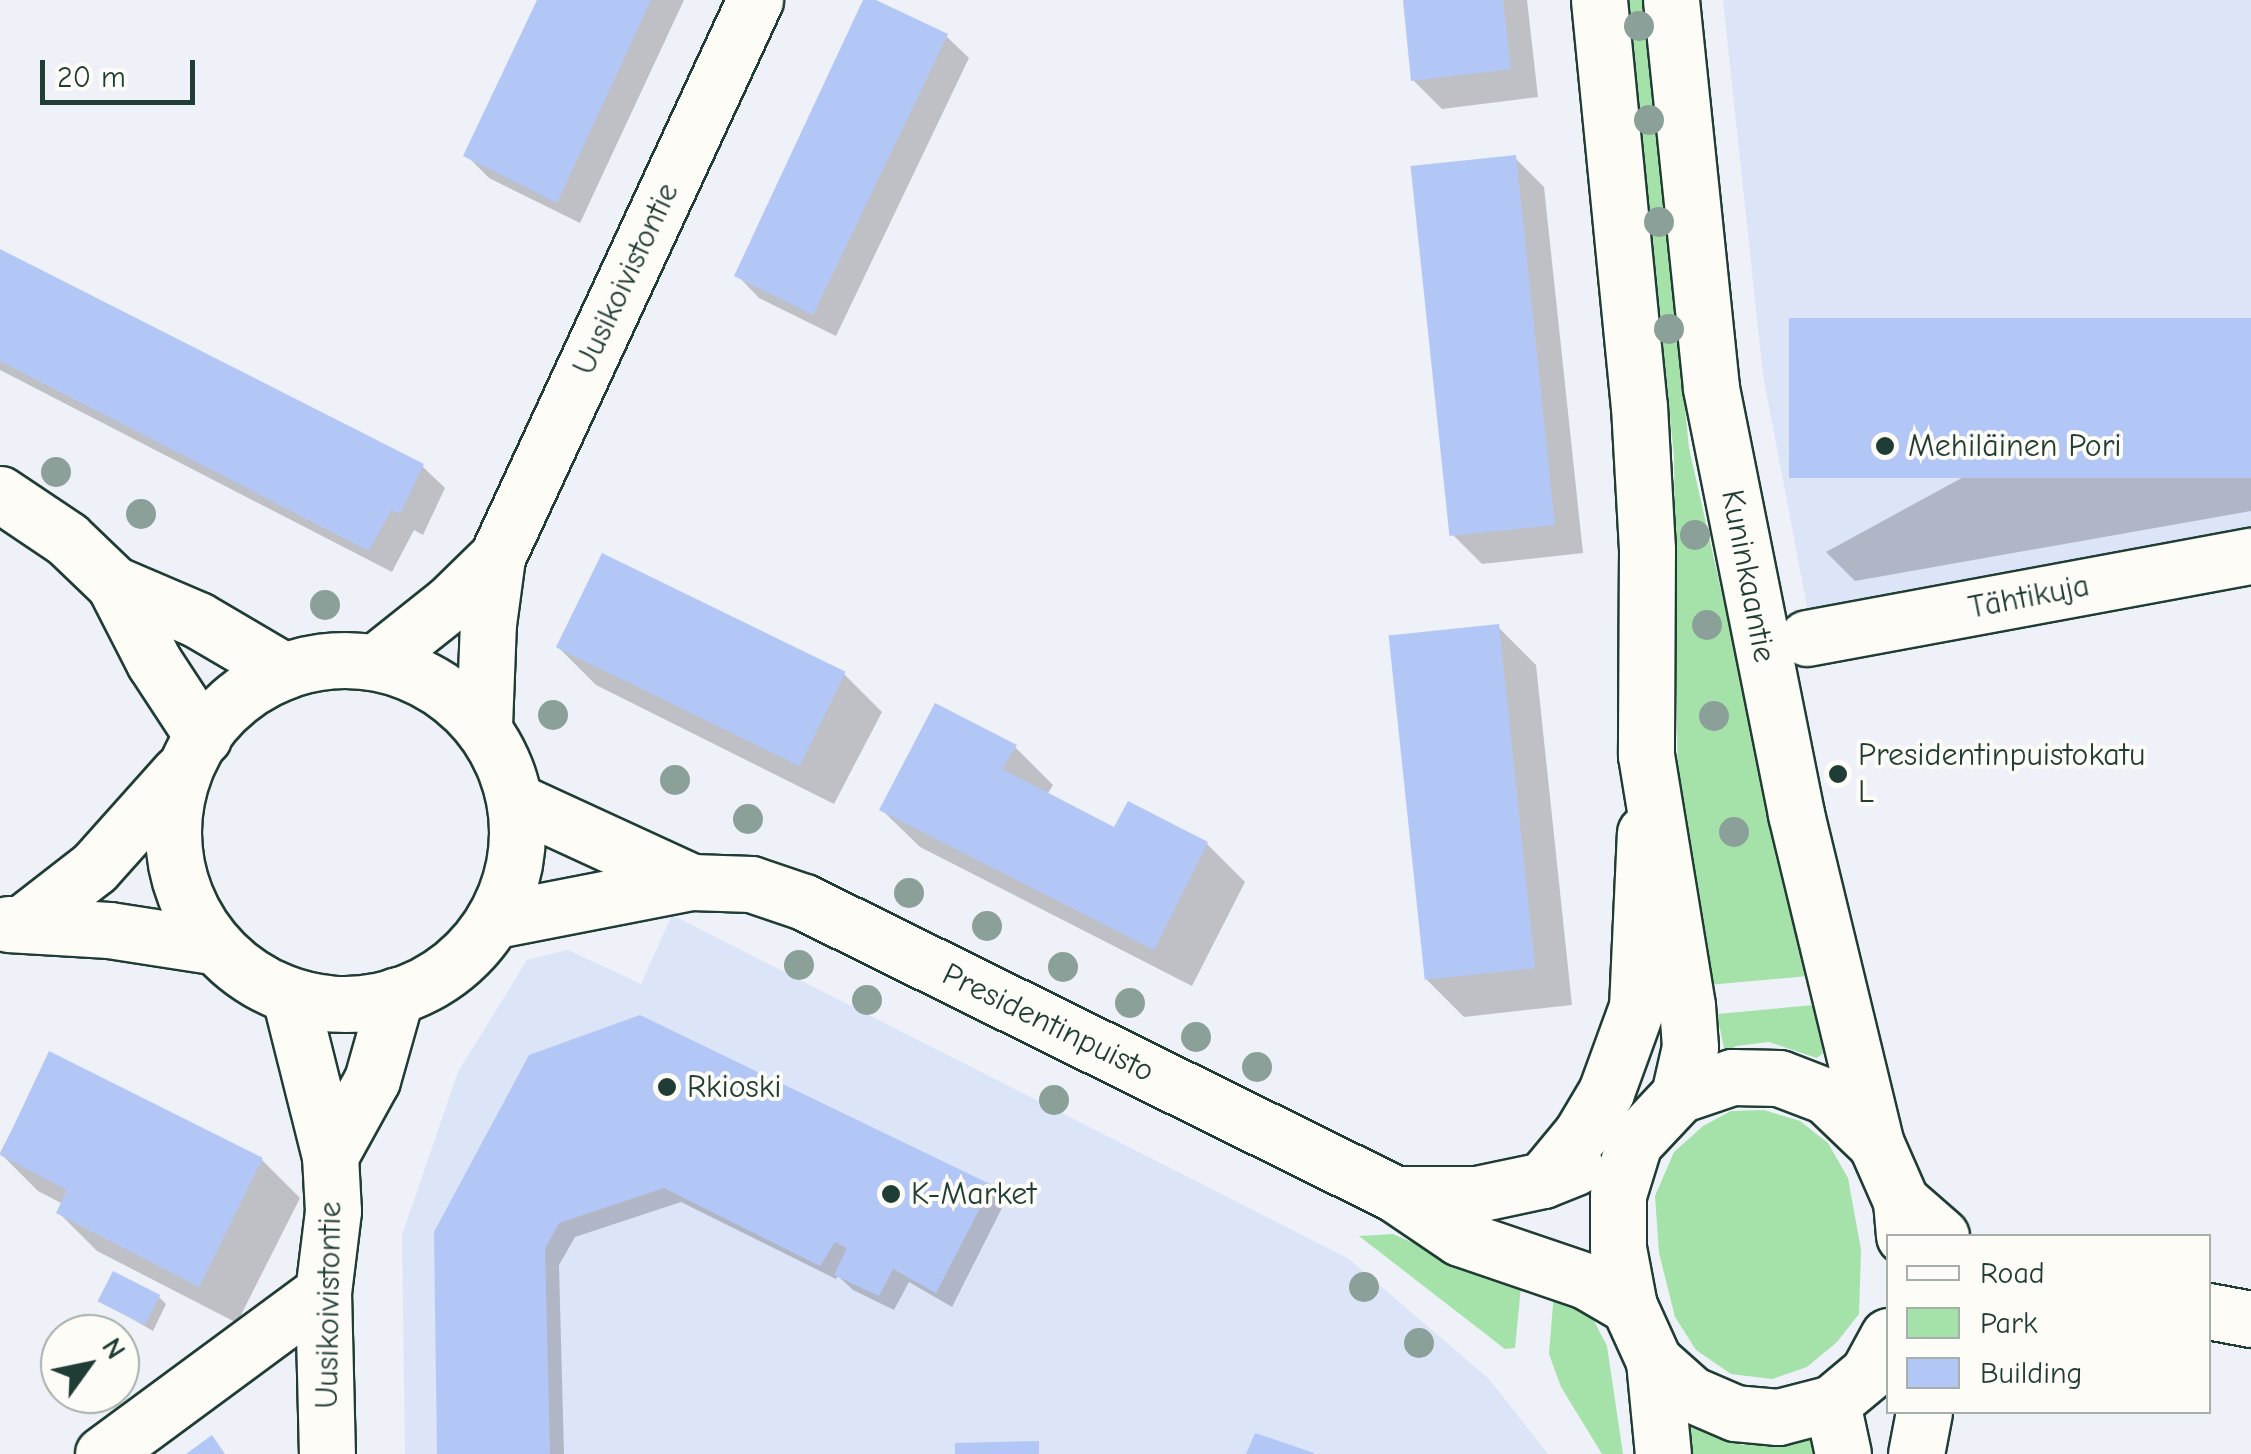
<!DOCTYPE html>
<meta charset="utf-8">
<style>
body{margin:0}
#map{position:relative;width:2251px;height:1454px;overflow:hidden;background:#eef1f7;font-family:"Comic Neue",sans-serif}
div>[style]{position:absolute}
.built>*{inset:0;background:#dce4f7}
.green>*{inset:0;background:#a5e2a9}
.shadow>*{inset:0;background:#0003}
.building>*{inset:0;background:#b3c7f6;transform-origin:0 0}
.roads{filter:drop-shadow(2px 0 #1f3d34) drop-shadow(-2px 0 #1f3d34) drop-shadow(0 2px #1f3d34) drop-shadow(0 -2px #1f3d34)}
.minor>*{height:55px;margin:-27.5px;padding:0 27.5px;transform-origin:27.5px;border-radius:27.5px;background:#fdfcf7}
.minor>.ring{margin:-27.5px;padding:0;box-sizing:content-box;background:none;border:55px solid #fdfcf7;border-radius:50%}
.major>*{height:55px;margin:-27.5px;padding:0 27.5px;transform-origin:27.5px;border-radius:27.5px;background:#fdfcf7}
.trees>*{width:30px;height:30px;margin:-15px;border-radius:50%;background:#8ba098}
.dots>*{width:28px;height:28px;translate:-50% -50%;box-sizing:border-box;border:5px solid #fdfcf7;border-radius:50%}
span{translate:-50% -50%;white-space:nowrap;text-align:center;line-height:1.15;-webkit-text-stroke:8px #fdfcf7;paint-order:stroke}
.street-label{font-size:32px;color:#1f3d34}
.poi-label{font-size:32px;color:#1f3d34}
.left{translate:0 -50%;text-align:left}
.legend{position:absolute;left:1886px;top:1234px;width:325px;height:180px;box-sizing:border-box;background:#fdfcf7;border:2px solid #a4b0a9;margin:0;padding:12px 18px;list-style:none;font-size:30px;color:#1f3d34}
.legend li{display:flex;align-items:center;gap:20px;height:50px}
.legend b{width:50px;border:2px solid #a4b0a9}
.north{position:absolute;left:40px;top:1314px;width:100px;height:100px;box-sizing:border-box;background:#fdfcf7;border:2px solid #a4b0a9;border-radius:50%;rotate:57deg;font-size:28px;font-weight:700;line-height:40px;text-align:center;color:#1f3d34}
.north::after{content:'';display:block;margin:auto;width:35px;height:45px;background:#1f3d34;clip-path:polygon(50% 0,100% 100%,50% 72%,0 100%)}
.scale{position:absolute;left:40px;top:60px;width:155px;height:45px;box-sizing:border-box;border:5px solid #1f3d34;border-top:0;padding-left:12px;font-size:30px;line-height:35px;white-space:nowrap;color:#1f3d34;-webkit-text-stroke:8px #fdfcf7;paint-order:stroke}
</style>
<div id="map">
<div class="built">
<i style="clip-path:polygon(1723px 0,2251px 0,2251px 527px,1808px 612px,1763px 375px)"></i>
<i style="clip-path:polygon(672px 915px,1349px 1259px,1489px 1379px,1548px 1454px,405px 1454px,402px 1235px,458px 1072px,527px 960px,568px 950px,641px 984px)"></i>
</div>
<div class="green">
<i style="clip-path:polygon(1629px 0,1643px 0,1689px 448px,1808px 976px,1708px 985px,1678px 811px,1674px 456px)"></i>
<i style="clip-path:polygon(1814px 1005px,1823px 1053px,1817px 1058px,1769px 1042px,1736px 1046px,1725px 1053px,1717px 1014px)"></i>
<i style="clip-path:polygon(1764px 1110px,1800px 1121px,1828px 1143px,1848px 1178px,1861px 1250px,1859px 1314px,1837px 1342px,1807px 1367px,1772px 1379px,1731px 1374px,1696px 1350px,1675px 1317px,1659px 1253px,1655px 1196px,1674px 1152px,1703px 1126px,1731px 1111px)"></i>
<i style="clip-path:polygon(1393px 1234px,1434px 1252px,1522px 1277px,1515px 1348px,1505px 1349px,1359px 1236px)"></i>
<i style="clip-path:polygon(1554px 1292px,1575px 1299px,1593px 1319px,1607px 1346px,1623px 1454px,1602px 1454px,1561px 1387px,1549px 1354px)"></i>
<i style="clip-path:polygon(1674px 1416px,1742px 1445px,1772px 1445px,1810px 1434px,1820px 1454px,1674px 1454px)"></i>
</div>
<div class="shadow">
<i style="clip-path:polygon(539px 0,684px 0,580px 223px,489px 178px,466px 155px)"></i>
<i style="clip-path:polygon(865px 0,946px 36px,969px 58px,836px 336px,759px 298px,737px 275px)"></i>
<i style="clip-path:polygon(1405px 0,1527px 0,1538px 97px,1442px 109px,1413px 80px)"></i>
<i style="clip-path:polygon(1515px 158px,1544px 187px,1583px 553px,1482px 564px,1454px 536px)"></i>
<i style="clip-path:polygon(0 252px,422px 466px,445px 488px,423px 535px,414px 530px,392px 572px,0 370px)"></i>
<i style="clip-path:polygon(2251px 320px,2251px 511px,1855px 581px,1826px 552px)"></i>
<i style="clip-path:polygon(1498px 627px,1536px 665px,1572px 1005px,1464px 1017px,1426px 979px)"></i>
<i style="clip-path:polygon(558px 647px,844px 674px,882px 712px,834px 804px,596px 685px)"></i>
<i style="clip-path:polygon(936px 707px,1015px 747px,1053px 785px,1047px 795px,1115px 830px,1129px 804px,1207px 844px,1245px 882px,1192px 986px,920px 847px,882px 810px)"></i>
<i style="clip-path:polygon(50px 1055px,262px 1160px,300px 1198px,237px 1323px,97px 1251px,59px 1213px,63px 1204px,38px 1191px,0 1153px)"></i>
<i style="clip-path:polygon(531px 1057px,990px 1187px,1005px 1202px,952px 1307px,909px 1282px,894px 1310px,853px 1290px,838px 1276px,836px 1279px,681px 1202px,575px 1237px,559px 1265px,564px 1454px,439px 1454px)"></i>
<i style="clip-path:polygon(159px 1297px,166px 1304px,153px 1331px,101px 1301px)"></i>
</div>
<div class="building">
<i style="clip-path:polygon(537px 0,651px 0,557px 203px,463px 156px)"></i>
<i style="clip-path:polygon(863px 0,876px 0,948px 34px,813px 315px,734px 276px)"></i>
<i style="clip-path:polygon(1403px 0,1503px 0,1511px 69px,1411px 81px)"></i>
<i style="left:1516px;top:155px;width:372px;height:106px;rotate:84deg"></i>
<i style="clip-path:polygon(0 249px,424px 464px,400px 514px,391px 510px,369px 551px,0 361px)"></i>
<i style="left:2251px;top:318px;width:160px;height:462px;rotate:90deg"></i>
<i style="left:602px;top:553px;width:271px;height:105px;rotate:26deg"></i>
<i style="left:1499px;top:624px;width:346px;height:111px;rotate:84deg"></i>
<i style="clip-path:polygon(935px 703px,1017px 745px,1002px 769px,1114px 827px,1128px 801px,1208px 842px,1154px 950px,879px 810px)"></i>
<i style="clip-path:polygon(640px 1015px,992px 1185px,936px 1293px,893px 1269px,879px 1296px,834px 1275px,847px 1248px,835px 1242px,820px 1266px,664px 1188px,559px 1223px,545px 1249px,550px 1454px,437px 1454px,434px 1232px,529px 1055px)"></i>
<i style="clip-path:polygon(49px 1051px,263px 1158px,199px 1287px,56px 1213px,67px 1190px,0 1155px)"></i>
<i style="left:113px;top:1271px;width:53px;height:34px;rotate:27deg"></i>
<i style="clip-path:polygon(1255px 1433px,1314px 1453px,1314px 1454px,1246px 1454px)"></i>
<i style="clip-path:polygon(212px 1435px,225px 1454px,186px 1454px)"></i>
<i style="clip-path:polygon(1039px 1441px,1039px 1454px,955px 1454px,955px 1443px)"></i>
</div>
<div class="roads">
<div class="minor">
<i style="left:0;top:494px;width:81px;rotate:33.9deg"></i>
<i style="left:67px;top:539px;width:65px;rotate:43.8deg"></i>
<i style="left:114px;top:584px;width:88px;rotate:62.9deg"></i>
<i style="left:154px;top:662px;width:90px;rotate:56.8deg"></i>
<i style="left:114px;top:584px;width:91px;rotate:23.2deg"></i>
<i style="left:198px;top:620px;width:101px;rotate:30.4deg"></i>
<i style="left:1807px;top:638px;width:452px;rotate:-10.5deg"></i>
<i class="ring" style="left:173px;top:660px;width:289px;height:289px"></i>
<i style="left:377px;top:661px;width:93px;rotate:-38.5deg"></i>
<i style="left:450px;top:603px;width:66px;rotate:-44.4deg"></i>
<i style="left:484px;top:726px;width:102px;rotate:-87.8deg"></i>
<i style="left:488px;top:624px;width:68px;rotate:-82.3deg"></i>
<i style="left:497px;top:557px;width:614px;rotate:-65.15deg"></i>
<i style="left:520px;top:803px;width:189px;rotate:24.7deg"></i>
<i style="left:496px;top:920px;width:200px;rotate:-11deg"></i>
<i style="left:692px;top:882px;width:59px;rotate:1.9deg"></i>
<i style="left:751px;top:884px;width:56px;rotate:18.8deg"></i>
<i style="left:804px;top:902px;width:659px;rotate:26.29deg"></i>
<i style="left:1395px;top:1194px;width:78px;rotate:34.1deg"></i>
<i style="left:1460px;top:1238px;width:133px;rotate:18.8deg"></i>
<i style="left:1586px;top:1281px;width:50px;rotate:30.2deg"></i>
<i style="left:23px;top:923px;width:90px;rotate:-37.8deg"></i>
<i style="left:94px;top:868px;width:127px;rotate:-48.2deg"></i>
<i style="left:8px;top:924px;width:101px;rotate:3.4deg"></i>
<i style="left:109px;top:930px;width:98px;rotate:8.8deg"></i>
<i style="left:290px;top:997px;width:164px;rotate:75.9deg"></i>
<i style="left:330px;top:1156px;width:55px;rotate:86.9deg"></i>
<i style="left:333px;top:1211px;width:82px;rotate:97deg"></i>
<i style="left:323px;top:1292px;width:162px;rotate:88.6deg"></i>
<i style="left:330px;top:1156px;width:87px;rotate:-61.1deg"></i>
<i style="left:372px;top:1080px;width:88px;rotate:-74.2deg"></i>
<i style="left:1543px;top:1180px;width:60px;rotate:-50.4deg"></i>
<i style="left:1581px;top:1134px;width:49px;rotate:-59.2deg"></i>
<i style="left:1606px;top:1092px;width:90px;rotate:-70deg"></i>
<i style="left:1637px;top:1007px;width:174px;rotate:-87.4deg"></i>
<i style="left:1395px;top:1194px;width:82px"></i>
<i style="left:1477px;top:1194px;width:67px;rotate:-12deg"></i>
<i style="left:1543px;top:1180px;width:35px;rotate:-22deg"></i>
<i style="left:1901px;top:1201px;width:53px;rotate:41.2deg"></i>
<i style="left:2208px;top:1311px;width:44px;rotate:10.5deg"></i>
<i style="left:103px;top:1454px;width:273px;rotate:-36.4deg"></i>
<i style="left:1916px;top:1454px;width:43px;rotate:-79.2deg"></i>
</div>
<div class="major">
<i style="left:1599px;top:0;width:408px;rotate:84.4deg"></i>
<i style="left:1639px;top:406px;width:143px;rotate:86.8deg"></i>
<i style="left:1647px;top:549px;width:206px;rotate:90.3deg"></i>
<i style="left:1646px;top:755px;width:253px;rotate:80.7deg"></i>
<i style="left:1687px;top:1005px;width:42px;rotate:85.9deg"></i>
<i style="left:1690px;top:1047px;width:49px;rotate:102.9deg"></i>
<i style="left:1671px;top:0;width:390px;rotate:84.1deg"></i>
<i style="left:1711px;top:388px;width:434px;rotate:78.7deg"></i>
<i style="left:1796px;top:814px;width:340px;rotate:76.4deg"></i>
<i style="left:1888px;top:1336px;width:42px;rotate:118.4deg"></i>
<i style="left:1868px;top:1373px;width:47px;rotate:140.2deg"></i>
<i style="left:1832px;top:1403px;width:56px;rotate:165.5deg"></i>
<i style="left:1778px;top:1417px;width:43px;rotate:-174.7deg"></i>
<i style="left:1735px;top:1413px;width:48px;rotate:-156.6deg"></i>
<i style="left:1691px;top:1394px;width:50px;rotate:-138.3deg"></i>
<i style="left:1654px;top:1361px;width:60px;rotate:-114.4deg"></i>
<i style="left:1629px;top:1306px;width:59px;rotate:-100.7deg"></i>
<i style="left:1618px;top:1248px;width:53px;rotate:-90deg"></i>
<i style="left:1618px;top:1195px;width:54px;rotate:-72.9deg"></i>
<i style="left:1634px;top:1143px;width:66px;rotate:-46.8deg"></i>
<i style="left:1679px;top:1095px;width:56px;rotate:-18.8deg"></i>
<i style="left:1732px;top:1077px;width:47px;rotate:1.2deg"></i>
<i style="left:1779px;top:1078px;width:50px;rotate:21deg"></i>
<i style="left:1826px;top:1096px;width:69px;rotate:43.8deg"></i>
<i style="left:1876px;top:1144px;width:62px;rotate:66.3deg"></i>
<i style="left:1901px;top:1201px;width:35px;rotate:85deg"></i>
<i style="left:1654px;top:1361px;width:93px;rotate:84.5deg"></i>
<i style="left:1832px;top:1403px;width:52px;rotate:77.8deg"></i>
</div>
</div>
<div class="trees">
<i style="left:1639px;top:26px"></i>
<i style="left:1649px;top:120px"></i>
<i style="left:1659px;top:222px"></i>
<i style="left:1669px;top:329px"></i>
<i style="left:56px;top:472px"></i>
<i style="left:141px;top:514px"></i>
<i style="left:1695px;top:535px"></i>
<i style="left:325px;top:605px"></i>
<i style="left:1707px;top:625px"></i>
<i style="left:553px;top:715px"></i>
<i style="left:1714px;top:716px"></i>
<i style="left:675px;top:780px"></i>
<i style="left:748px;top:819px"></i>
<i style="left:1734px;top:832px"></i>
<i style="left:909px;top:893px"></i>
<i style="left:987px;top:926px"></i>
<i style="left:799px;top:965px"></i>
<i style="left:1063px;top:967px"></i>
<i style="left:867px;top:1000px"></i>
<i style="left:1130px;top:1003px"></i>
<i style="left:1196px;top:1037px"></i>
<i style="left:1257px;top:1067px"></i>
<i style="left:1054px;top:1100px"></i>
<i style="left:1364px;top:1287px"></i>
<i style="left:1419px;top:1343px"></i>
</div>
<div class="dots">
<i style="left:1885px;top:446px;background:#1f3d34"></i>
<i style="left:1838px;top:774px;background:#1f3d34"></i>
<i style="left:667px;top:1087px;background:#1f3d34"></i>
<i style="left:891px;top:1194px;background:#1f3d34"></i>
</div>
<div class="street-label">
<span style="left:626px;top:279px;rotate:-65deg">Uusikoivistontie</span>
<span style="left:1748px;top:576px;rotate:79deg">Kuninkaantie</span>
<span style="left:2029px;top:597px;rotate:-11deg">Tähtikuja</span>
<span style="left:1048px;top:1023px;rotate:26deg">Presidentinpuisto</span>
<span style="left:329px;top:1305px;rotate:-89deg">Uusikoivistontie</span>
</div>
<div class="poi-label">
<span class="left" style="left:1908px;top:446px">Mehiläinen Pori</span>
<span class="left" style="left:1858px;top:774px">Presidentinpuistokatu<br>L</span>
<span class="left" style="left:687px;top:1087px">Rkioski</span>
<span class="left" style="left:911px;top:1194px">K-Market</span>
</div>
<ul class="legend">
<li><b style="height:12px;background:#fdfcf7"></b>Road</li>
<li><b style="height:28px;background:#a5e2a9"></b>Park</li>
<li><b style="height:28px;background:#b3c7f6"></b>Building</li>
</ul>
<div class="north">N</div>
<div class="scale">20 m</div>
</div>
